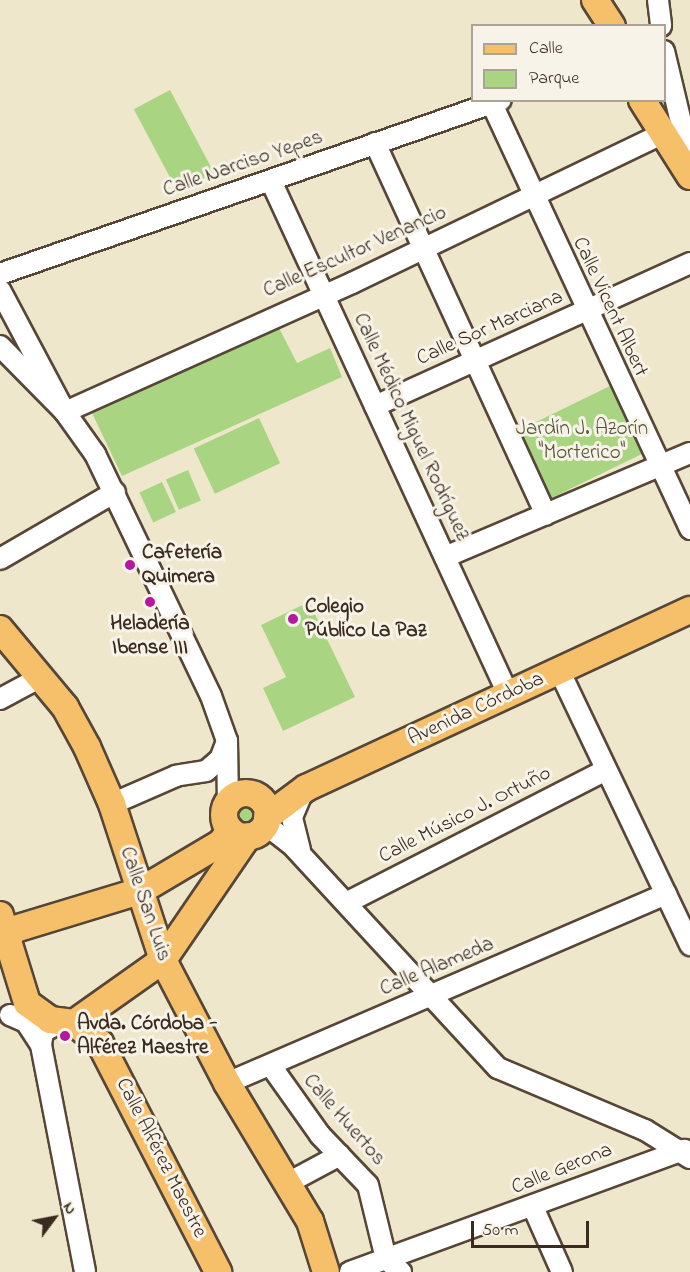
<!DOCTYPE html>
<meta charset="utf-8">
<style>
body{margin:0}
#map{position:relative;width:690px;height:1272px;overflow:hidden;background:#eee7cb;font-family:"Indie Flower",sans-serif}
div>[style]{position:absolute}
.green>*{inset:0;background:#a9d582;transform-origin:0 0}
.round{border-radius:50%}
.roads{filter:drop-shadow(2px 0 #564638) drop-shadow(-2px 0 #564638) drop-shadow(0 2px #564638) drop-shadow(0 -2px #564638)}
.minor>*{height:20px;margin:-10px;padding:0 10px;transform-origin:10px;border-radius:10px;background:#fff}
.major>*{height:26px;margin:-13px;padding:0 13px;transform-origin:13px;border-radius:13px;background:#f6c06b}
.major>.ring{margin:-13px;padding:0;box-sizing:content-box;background:none;border:26px solid #f6c06b;border-radius:50%}
.dots>*{width:16px;height:16px;translate:-50% -50%;box-sizing:border-box;border:3px solid #f7f3e8;border-radius:50%}
span{translate:-50% -50%;white-space:nowrap;text-align:center;line-height:1.15;-webkit-text-stroke:6px #f7f3e8;paint-order:stroke}
.street-label{font-size:21px;color:#3b2a1e}
.park-label{font-size:21px;color:#565537}
.poi-label{font-size:21px;color:#3b2a1e;font-weight:700}
.left{translate:0 -50%;text-align:left}
.legend{position:absolute;left:471px;top:24px;width:195px;height:78px;box-sizing:border-box;background:#f7f3e8;border:2px solid #aca397;margin:0;padding:8px 10px;list-style:none;font-size:18px;color:#3b2a1e}
.legend li{display:flex;align-items:center;gap:12px;height:30px}
.legend b{width:30px;border:2px solid #aca397}
.north{position:absolute;left:24px;top:1188px;width:60px;height:60px;-webkit-text-stroke:4px #f7f3e8;paint-order:stroke;rotate:58deg;font-size:16px;font-weight:700;line-height:24px;text-align:center;color:#3b2a1e}
.north::after{content:'';display:block;margin:auto;width:21px;height:27px;background:#3b2a1e;clip-path:polygon(50% 0,100% 100%,50% 72%,0 100%)}
.scale{position:absolute;left:471px;top:1221px;width:118px;height:27px;box-sizing:border-box;border:3px solid #3b2a1e;border-top:0;padding-left:8px;font-size:18px;line-height:21px;white-space:nowrap;color:#3b2a1e;-webkit-text-stroke:4px #f7f3e8;paint-order:stroke}
</style>
<div id="map">
<div class="green">
<i style="left:170px;top:90px;width:94px;height:41px;rotate:62deg"></i>
<i style="clip-path:polygon(278px 326px,297px 363px,330px 348px,342px 377px,122px 476px,92px 413px)"></i>
<i style="left:614px;top:384px;width:75px;height:114px;rotate:64deg"></i>
<i style="left:259px;top:418px;width:50px;height:72px;rotate:65deg"></i>
<i style="left:188px;top:470px;width:33px;height:24px;rotate:67deg"></i>
<i style="left:162px;top:482px;width:33px;height:25px;rotate:65deg"></i>
<i style="clip-path:polygon(309px 602px,355px 697px,283px 731px,263px 688px,286px 677px,261px 625px)"></i>
<i class="round" style="left:234px;top:804px;width:22px;height:22px"></i>
</div>
<div class="roads">
<div class="minor">
<i style="left:658px;top:0;width:26px;rotate:83deg"></i>
<i style="left:664px;top:51px;width:95px;rotate:76.6deg"></i>
<i style="left:492px;top:104px;width:469px;rotate:65deg"></i>
<i style="left:375px;top:143px;width:409px;rotate:65.3deg"></i>
<i style="left:271px;top:181px;width:565px;rotate:65.2deg"></i>
<i style="left:0;top:274px;width:530px;rotate:-19.15deg"></i>
<i style="left:0;top:290px;width:138px;rotate:62deg"></i>
<i style="left:65px;top:412px;width:315px;rotate:-24.2deg"></i>
<i style="left:352px;top:283px;width:345px;rotate:-25.7deg"></i>
<i style="left:0;top:346px;width:93px;rotate:45.4deg"></i>
<i style="left:65px;top:412px;width:52px;rotate:54.5deg"></i>
<i style="left:95px;top:454px;width:268px;rotate:64.4deg"></i>
<i style="left:211px;top:696px;width:48px;rotate:70.4deg"></i>
<i style="left:227px;top:741px;width:19px;rotate:111deg"></i>
<i style="left:220px;top:759px;width:18px;rotate:139deg"></i>
<i style="left:206px;top:771px;width:30px;rotate:171deg"></i>
<i style="left:176px;top:776px;width:70px;rotate:156.4deg"></i>
<i style="left:375px;top:406px;width:346px;rotate:-24.4deg"></i>
<i style="left:445px;top:557px;width:266px;rotate:-23deg"></i>
<i style="left:0;top:559px;width:133px;rotate:-30.2deg"></i>
<i style="left:559px;top:670px;width:305px;rotate:64.5deg"></i>
<i style="left:0;top:699px;width:47px;rotate:-28.2deg"></i>
<i style="left:227px;top:741px;width:61px;rotate:89.1deg"></i>
<i style="left:265px;top:824px;width:33px;rotate:38deg"></i>
<i style="left:291px;top:844px;width:305px;rotate:47.3deg"></i>
<i style="left:498px;top:1068px;width:160px;rotate:22.9deg"></i>
<i style="left:645px;top:1130px;width:53px;rotate:31.9deg"></i>
<i style="left:300px;top:850px;width:34px;rotate:-104deg"></i>
<i style="left:292px;top:817px;width:28px;rotate:-67deg"></i>
<i style="left:346px;top:903px;width:292px;rotate:-27.1deg"></i>
<i style="left:10px;top:1015px;width:17px;rotate:24deg"></i>
<i style="left:26px;top:1022px;width:27px;rotate:57deg"></i>
<i style="left:59px;top:1023px;width:18px;rotate:151deg"></i>
<i style="left:43px;top:1032px;width:13px;rotate:99deg"></i>
<i style="left:41px;top:1045px;width:231px;rotate:79deg"></i>
<i style="left:271px;top:1066px;width:85px;rotate:54.6deg"></i>
<i style="left:320px;top:1135px;width:69px;rotate:46.2deg"></i>
<i style="left:368px;top:1185px;width:76px;rotate:76.3deg"></i>
<i style="left:386px;top:1259px;width:20px;rotate:41deg"></i>
<i style="left:227px;top:1083px;width:478px;rotate:-23.3deg"></i>
<i style="left:286px;top:1184px;width:61px;rotate:-28.2deg"></i>
<i style="left:533px;top:1207px;width:71px;rotate:66deg"></i>
<i style="left:350px;top:1272px;width:356px;rotate:-20.1deg"></i>
</div>
<div class="major">
<i style="left:595px;top:0;width:31px;rotate:57deg"></i>
<i style="left:642px;top:100px;width:90px;rotate:57.7deg"></i>
<i style="left:0;top:629px;width:102px;rotate:50.2deg"></i>
<i style="left:65px;top:707px;width:46px;rotate:61.2deg"></i>
<i style="left:87px;top:747px;width:62px;rotate:66.3deg"></i>
<i style="left:112px;top:804px;width:164px;rotate:71.9deg"></i>
<i style="left:163px;top:960px;width:139px;rotate:62.5deg"></i>
<i style="left:227px;top:1083px;width:161px;rotate:59deg"></i>
<i style="left:310px;top:1221px;width:53px;rotate:72.6deg"></i>
<i class="ring" style="left:224px;top:793px;width:18px;height:18px"></i>
<i style="left:267px;top:817px;width:49px;rotate:-36.6deg"></i>
<i style="left:306px;top:788px;width:423px;rotate:-24.9deg"></i>
<i style="left:0;top:915px;width:92px;rotate:72.9deg"></i>
<i style="left:27px;top:1003px;width:29px;rotate:36deg"></i>
<i style="left:50px;top:1020px;width:24px;rotate:7deg"></i>
<i style="left:74px;top:1023px;width:109px;rotate:-35.3deg"></i>
<i style="left:163px;top:960px;width:150px;rotate:-55.6deg"></i>
<i style="left:7px;top:938px;width:12px;rotate:-48deg"></i>
<i style="left:15px;top:929px;width:131px;rotate:-16.9deg"></i>
<i style="left:140px;top:891px;width:94px;rotate:-30.7deg"></i>
<i style="left:221px;top:843px;width:16px;rotate:-55deg"></i>
<i style="left:74px;top:1023px;width:33px;rotate:38deg"></i>
<i style="left:100px;top:1043px;width:258px;rotate:62.7deg"></i>
</div>
</div>
<div class="dots">
<i style="left:130px;top:565px;background:#b5179e"></i>
<i style="left:150px;top:602px;background:#b5179e"></i>
<i style="left:293px;top:619px;background:#b5179e"></i>
<i style="left:65px;top:1036px;background:#b5179e"></i>
</div>
<div class="street-label">
<span style="left:243px;top:164px;rotate:-19deg">Calle Narciso Yepes</span>
<span style="left:355px;top:252px;rotate:-24deg">Calle Escultor Venancio</span>
<span style="left:610px;top:307px;rotate:65deg">Calle Vicent Albert</span>
<span style="left:490px;top:328px;rotate:-24deg">Calle Sor Marciana</span>
<span style="left:411px;top:427px;rotate:65deg">Calle Médico Miguel Rodríguez</span>
<span style="left:476px;top:709px;rotate:-25deg">Avenida Córdoba</span>
<span style="left:465px;top:815px;rotate:-27deg">Calle Músico J. Ortuño</span>
<span style="left:145px;top:904px;rotate:71deg">Calle San Luis</span>
<span style="left:437px;top:967px;rotate:-23deg">Calle Alameda</span>
<span style="left:344px;top:1120px;rotate:49deg">Calle Huertos</span>
<span style="left:161px;top:1158px;rotate:63deg">Calle Alférez Maestre</span>
<span style="left:562px;top:1169px;rotate:-22deg">Calle Gerona</span>
</div>
<div class="park-label">
<span style="left:582px;top:441px">Jardín J. Azorín<br>"Morterico"</span>
</div>
<div class="poi-label">
<span class="left" style="left:142px;top:565px">Cafetería<br>Quimera</span>
<span class="left" style="left:305px;top:619px">Colegio<br>Público La Paz</span>
<span style="left:150px;top:636px">Heladería<br>Ibense III</span>
<span class="left" style="left:77px;top:1036px">Avda. Córdoba -<br>Alférez Maestre</span>
</div>
<ul class="legend">
<li><b style="height:8px;background:#f6c06b"></b>Calle</li>
<li><b style="height:16px;background:#a9d582"></b>Parque</li>
</ul>
<div class="north">N</div>
<div class="scale">50 m</div>
</div>
